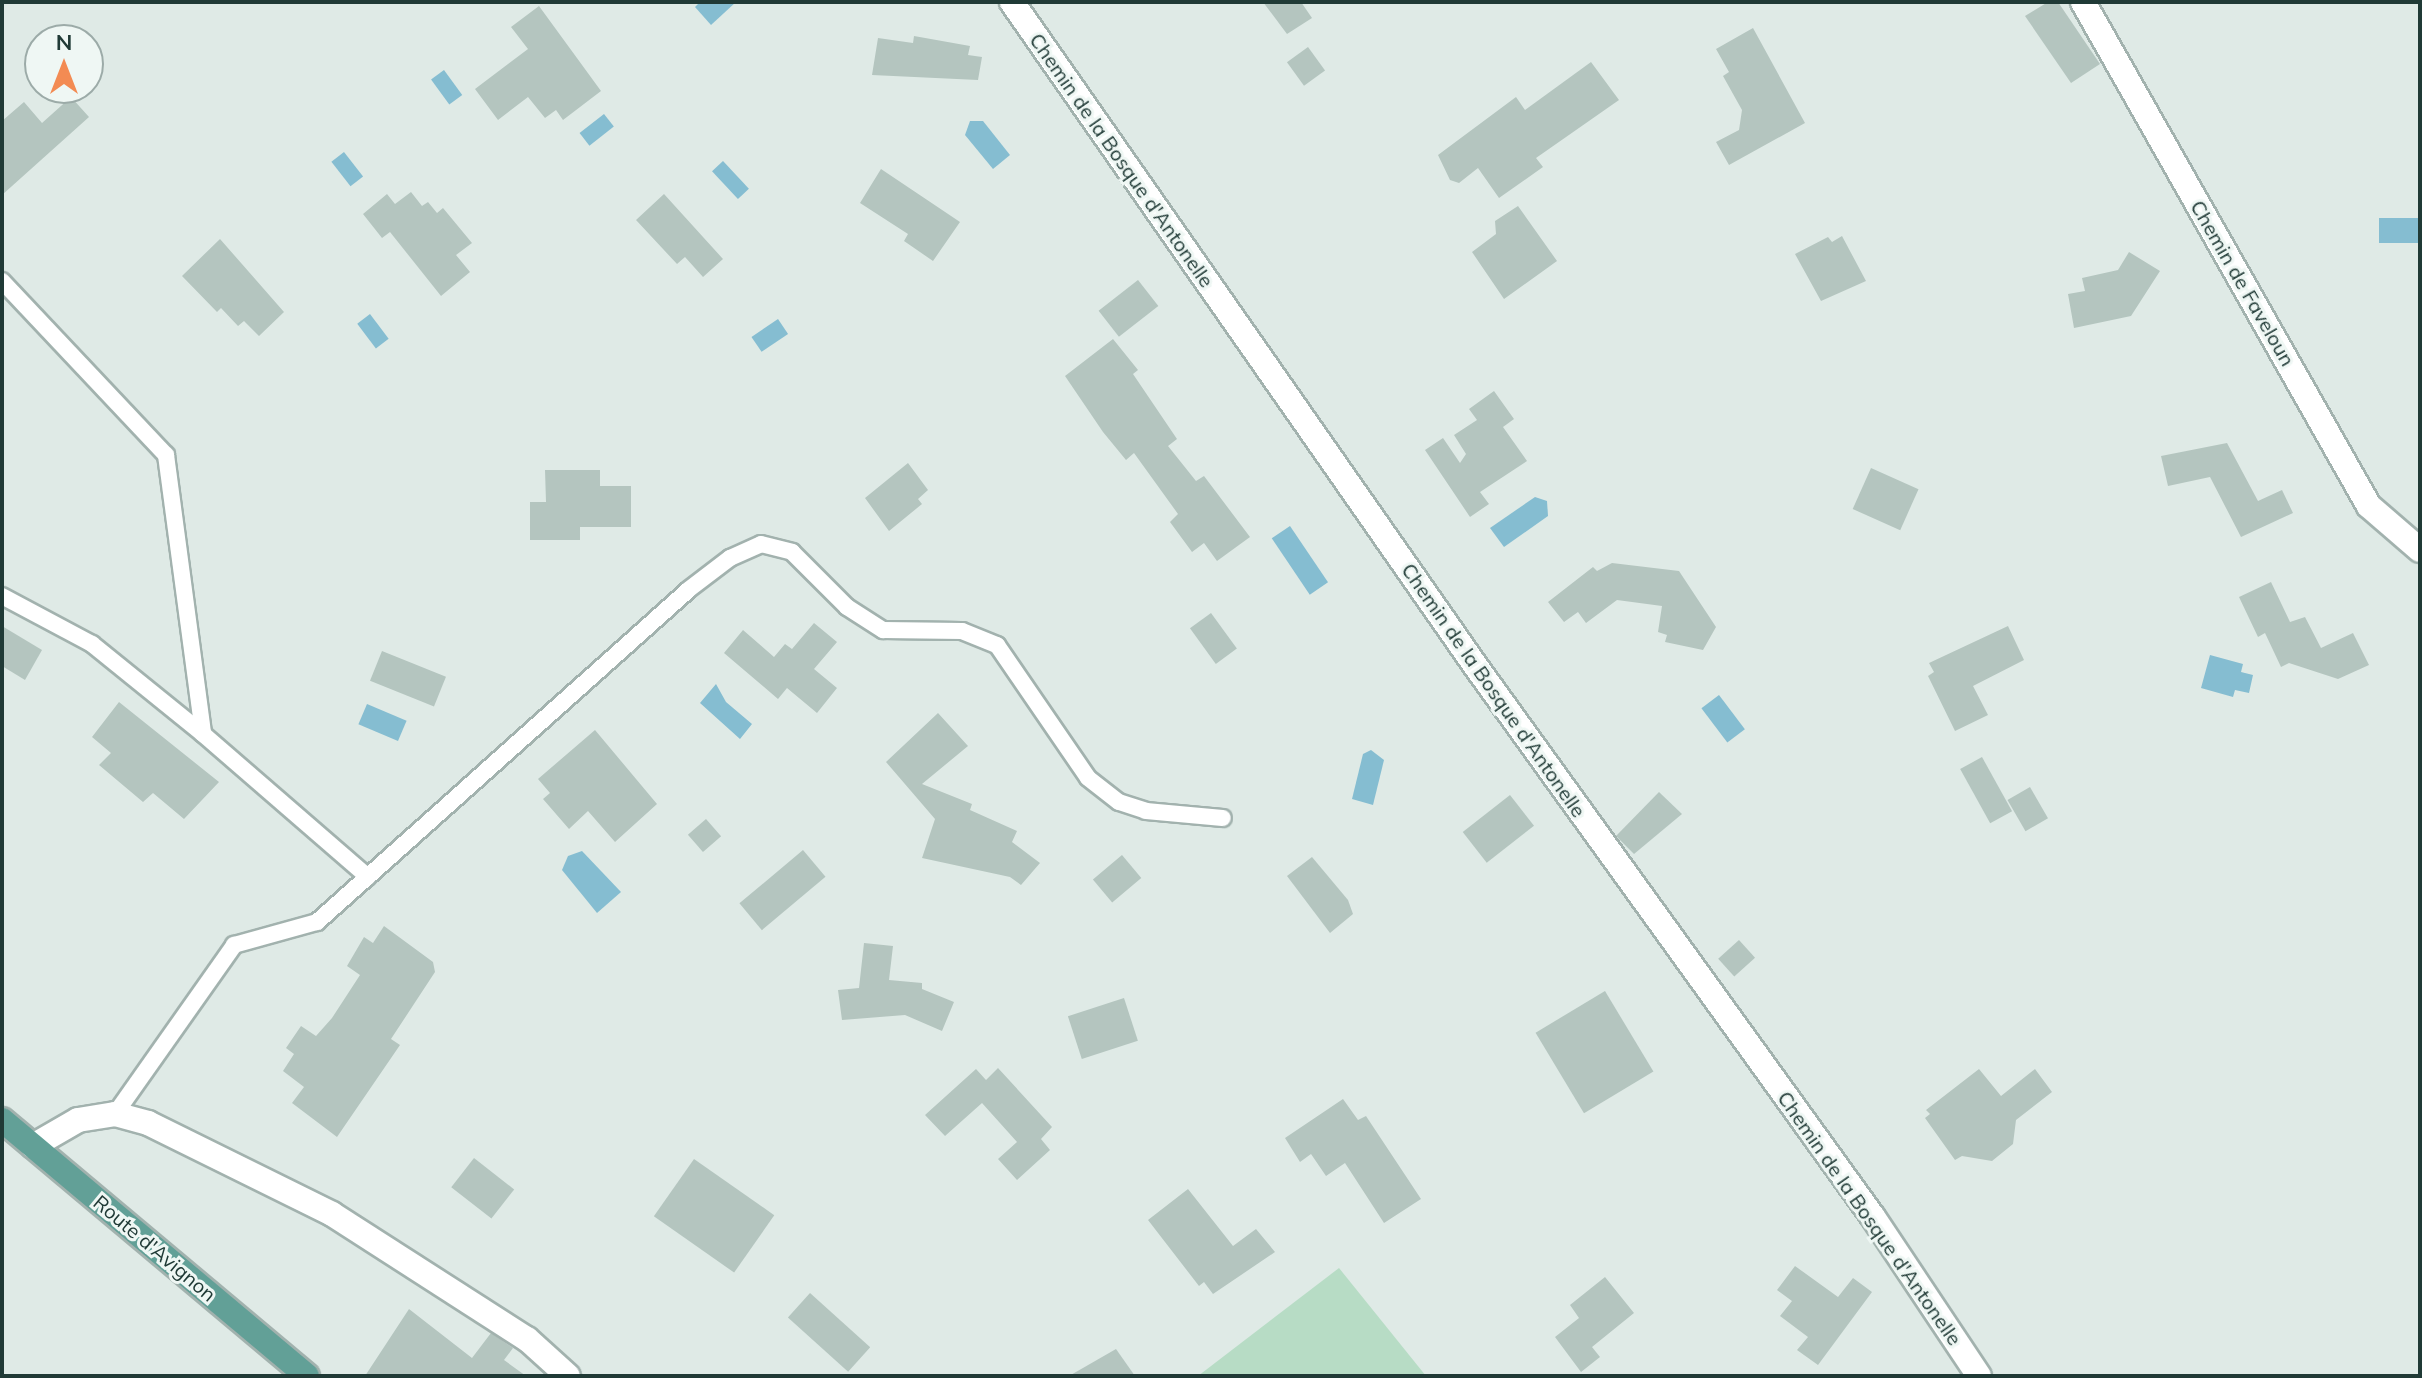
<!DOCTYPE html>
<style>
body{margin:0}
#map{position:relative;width:2422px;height:1378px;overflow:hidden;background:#dfeae6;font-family:Mulish,sans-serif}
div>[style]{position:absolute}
.green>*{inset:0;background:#b7dcc5}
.water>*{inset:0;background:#85bdd1;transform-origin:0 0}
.building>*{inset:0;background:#b4c5bf;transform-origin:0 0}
.roads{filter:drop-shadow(2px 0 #a2b2ae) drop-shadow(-2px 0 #a2b2ae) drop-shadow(0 2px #a2b2ae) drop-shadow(0 -2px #a2b2ae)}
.service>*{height:16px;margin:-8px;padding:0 8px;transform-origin:8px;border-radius:8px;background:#fff}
.minor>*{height:24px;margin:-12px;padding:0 12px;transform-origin:12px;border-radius:12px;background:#fff}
.primary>*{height:24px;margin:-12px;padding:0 12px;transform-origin:12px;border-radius:12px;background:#62a097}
span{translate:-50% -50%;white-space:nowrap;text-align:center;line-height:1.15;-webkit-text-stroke:6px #eff7f4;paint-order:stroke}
.street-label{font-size:20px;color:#203a36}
.frame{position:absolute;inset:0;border:4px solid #203a36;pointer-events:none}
.north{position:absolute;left:24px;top:24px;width:80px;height:80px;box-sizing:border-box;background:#eff7f4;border:2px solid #9caba8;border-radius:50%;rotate:0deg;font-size:22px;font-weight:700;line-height:32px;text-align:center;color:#203a36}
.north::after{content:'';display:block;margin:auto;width:28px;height:36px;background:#f38b53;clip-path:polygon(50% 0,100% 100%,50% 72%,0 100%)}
</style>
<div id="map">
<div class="green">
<i style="clip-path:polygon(1339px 1268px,1426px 1376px,1198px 1376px)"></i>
</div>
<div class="water">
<i style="clip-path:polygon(700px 2px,736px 2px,711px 25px,695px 7px)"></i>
<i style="left:444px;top:70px;width:31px;height:16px;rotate:54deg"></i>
<i style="left:604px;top:114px;width:16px;height:31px;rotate:52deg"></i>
<i style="clip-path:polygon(970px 121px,983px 121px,1010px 155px,993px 169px,965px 135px)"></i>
<i style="left:344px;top:152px;width:31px;height:16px;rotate:52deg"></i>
<i style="left:723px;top:161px;width:38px;height:15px;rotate:47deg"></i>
<i style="left:2420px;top:218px;width:25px;height:41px;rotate:90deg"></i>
<i style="left:370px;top:314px;width:31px;height:16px;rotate:53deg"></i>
<i style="left:778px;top:319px;width:18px;height:32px;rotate:56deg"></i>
<i style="clip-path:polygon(1535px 497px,1547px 501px,1548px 516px,1504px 547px,1490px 528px)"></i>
<i style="left:1290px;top:526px;width:68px;height:22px;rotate:56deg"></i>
<i style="clip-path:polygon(2210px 655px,2243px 664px,2241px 672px,2253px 675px,2249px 693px,2235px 690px,2233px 697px,2201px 688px)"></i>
<i style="clip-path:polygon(716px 684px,726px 702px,752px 724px,740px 739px,700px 703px)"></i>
<i style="left:1719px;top:695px;width:43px;height:22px;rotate:53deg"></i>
<i style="left:367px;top:704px;width:43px;height:22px;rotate:23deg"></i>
<i style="clip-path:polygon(1371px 750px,1384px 760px,1373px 805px,1352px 799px,1363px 754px)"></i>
<i style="clip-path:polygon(582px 851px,621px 892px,597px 913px,562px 870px,568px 856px)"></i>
</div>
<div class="building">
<i style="clip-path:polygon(1263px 2px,1301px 2px,1312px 18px,1287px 34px)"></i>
<i style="clip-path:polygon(2048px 2px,2058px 2px,2100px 64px,2071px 83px,2025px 16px)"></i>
<i style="clip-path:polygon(539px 6px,601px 91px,563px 120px,556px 110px,545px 118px,528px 97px,498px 120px,475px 89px,528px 49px,511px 27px)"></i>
<i style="clip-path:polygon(1753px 28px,1805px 123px,1729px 165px,1716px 142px,1739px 130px,1742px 110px,1723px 76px,1729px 72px,1716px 49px)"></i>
<i style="clip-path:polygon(914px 36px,970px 46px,968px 55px,982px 57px,978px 80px,872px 75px,878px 38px,913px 43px)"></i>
<i style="left:1308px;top:47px;width:29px;height:26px;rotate:54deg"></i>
<i style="clip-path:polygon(1591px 62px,1619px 100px,1536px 158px,1543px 167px,1499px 198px,1478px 168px,1459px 183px,1450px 180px,1438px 155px,1516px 97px,1525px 110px)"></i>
<i style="clip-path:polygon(71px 97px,89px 117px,2px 195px,2px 121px,24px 102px,42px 123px)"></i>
<i style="clip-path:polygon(881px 169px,960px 222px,933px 261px,904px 241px,908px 234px,860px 203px)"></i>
<i style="clip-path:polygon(411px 192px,422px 206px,428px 202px,437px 213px,443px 208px,472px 243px,456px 255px,470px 272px,441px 296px,390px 232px,382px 238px,363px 214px,387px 194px,395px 204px)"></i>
<i style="clip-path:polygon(664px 194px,723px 259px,703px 277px,685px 257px,677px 264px,636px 220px)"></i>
<i style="clip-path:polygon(1518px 206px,1557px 261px,1504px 299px,1472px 252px,1496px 234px,1495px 221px)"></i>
<i style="clip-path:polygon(1842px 236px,1866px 281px,1821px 301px,1795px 254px,1828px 237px,1832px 242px)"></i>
<i style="clip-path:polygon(220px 239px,284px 312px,259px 336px,244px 321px,238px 326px,221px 308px,217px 312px,182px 276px)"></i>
<i style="clip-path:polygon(2129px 252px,2160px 271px,2131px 316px,2074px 328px,2068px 294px,2085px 291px,2082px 278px,2118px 270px)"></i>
<i style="left:1138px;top:280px;width:33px;height:50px;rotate:52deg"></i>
<i style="clip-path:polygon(1113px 339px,1138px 370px,1133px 374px,1177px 439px,1168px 446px,1196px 481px,1204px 476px,1250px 537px,1217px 561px,1204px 543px,1192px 552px,1170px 522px,1178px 514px,1134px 453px,1126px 460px,1103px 432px,1065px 376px)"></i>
<i style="clip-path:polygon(1494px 391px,1514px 419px,1503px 427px,1527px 461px,1480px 492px,1489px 504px,1470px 517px,1425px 450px,1443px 438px,1460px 463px,1466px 454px,1454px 435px,1477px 420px,1469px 409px)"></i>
<i style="clip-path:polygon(2227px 443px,2258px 501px,2282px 490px,2293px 513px,2241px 537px,2210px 477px,2168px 486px,2161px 456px)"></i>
<i style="clip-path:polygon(908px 463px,928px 490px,918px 499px,922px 504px,889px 531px,865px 498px)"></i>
<i style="left:1871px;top:468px;width:52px;height:45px;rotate:24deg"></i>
<i style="clip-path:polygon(545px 470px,600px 470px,600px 486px,631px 486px,631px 527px,580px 527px,580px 540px,530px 540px,530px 502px,546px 502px)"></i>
<i style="clip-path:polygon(1612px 563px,1679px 571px,1716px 627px,1703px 650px,1665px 642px,1667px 635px,1658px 632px,1662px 606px,1617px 600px,1586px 623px,1578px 612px,1564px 622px,1548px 602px,1593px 567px,1597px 571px)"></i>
<i style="clip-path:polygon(2271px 582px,2290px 622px,2305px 617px,2321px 648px,2353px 633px,2369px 665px,2338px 679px,2289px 663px,2281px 667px,2265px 633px,2258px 637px,2239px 597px)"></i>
<i style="left:1211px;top:613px;width:44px;height:26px;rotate:54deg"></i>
<i style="clip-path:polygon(814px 623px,837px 642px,814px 669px,837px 688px,817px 713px,787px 688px,778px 699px,724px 653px,743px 630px,774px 657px,785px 644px,792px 649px)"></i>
<i style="clip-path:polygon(2px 626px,42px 650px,25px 680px,2px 666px)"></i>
<i style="clip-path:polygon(2008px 626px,2024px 660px,1973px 686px,1988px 715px,1955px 731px,1928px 676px,1934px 672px,1929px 663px)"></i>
<i style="left:382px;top:651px;width:69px;height:32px;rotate:22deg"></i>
<i style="clip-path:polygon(119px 702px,219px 782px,184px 819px,153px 793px,143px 802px,99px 765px,111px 753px,92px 737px)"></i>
<i style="clip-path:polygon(938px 713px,968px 746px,922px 784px,972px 804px,970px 810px,1017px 831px,1012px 842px,1040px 863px,1021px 885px,1010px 877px,922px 858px,935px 819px,886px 762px)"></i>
<i style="clip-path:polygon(595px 730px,657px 804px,615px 842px,588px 811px,569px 829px,543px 799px,550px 793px,538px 779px)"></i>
<i style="left:1982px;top:757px;width:62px;height:25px;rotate:61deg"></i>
<i style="left:2030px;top:787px;width:36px;height:26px;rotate:60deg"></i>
<i style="clip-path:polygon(1659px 792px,1682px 814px,1634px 854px,1616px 836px)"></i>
<i style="left:1510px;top:795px;width:39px;height:60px;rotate:52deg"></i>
<i style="left:706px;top:819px;width:23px;height:24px;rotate:49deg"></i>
<i style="left:803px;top:850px;width:35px;height:83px;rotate:50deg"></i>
<i style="left:1122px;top:855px;width:30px;height:38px;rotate:50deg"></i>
<i style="clip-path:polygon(1312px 857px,1348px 900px,1353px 914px,1330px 933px,1287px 876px)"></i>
<i style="clip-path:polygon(384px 926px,433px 962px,435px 972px,391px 1039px,400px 1045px,337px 1137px,292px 1103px,304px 1087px,283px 1071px,294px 1054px,286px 1048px,301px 1026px,316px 1036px,332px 1018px,360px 975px,347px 966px,364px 937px,373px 943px)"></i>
<i style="left:1739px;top:940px;width:24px;height:28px;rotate:48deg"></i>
<i style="clip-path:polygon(864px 943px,893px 946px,889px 980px,922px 983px,922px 989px,954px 1002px,942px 1031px,905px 1015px,842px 1020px,838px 990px,859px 988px)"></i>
<i style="left:1605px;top:991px;width:94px;height:81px;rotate:59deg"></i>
<i style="left:1124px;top:998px;width:45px;height:59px;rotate:72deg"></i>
<i style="clip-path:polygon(998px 1068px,1052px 1127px,1041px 1139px,1050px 1150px,1017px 1180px,998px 1159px,1017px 1142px,982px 1103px,945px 1136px,925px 1115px,976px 1069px,986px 1080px)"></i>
<i style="clip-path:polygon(1979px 1069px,2001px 1096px,2035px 1069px,2052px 1092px,2016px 1120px,2013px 1144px,1992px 1161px,1962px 1156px,1955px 1160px,1925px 1118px,1930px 1114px,1926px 1110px)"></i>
<i style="clip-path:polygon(1343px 1099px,1358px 1120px,1366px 1116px,1421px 1199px,1384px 1223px,1345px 1163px,1326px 1176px,1311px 1154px,1300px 1162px,1285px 1138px)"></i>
<i style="left:474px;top:1158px;width:51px;height:37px;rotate:38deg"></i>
<i style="left:694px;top:1159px;width:98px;height:70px;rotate:35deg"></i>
<i style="clip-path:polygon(1188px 1189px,1233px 1246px,1256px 1229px,1275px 1252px,1213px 1294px,1204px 1282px,1199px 1286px,1148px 1220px)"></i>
<i style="clip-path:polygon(1795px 1266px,1838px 1297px,1853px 1278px,1872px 1292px,1818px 1365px,1797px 1350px,1808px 1337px,1780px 1316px,1792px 1301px,1777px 1290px)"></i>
<i style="clip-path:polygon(1605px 1277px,1634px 1313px,1592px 1347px,1600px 1357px,1581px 1372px,1555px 1337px,1579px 1318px,1570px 1305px)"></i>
<i style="left:810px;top:1293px;width:81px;height:33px;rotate:42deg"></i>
<i style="clip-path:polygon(409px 1309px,472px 1358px,491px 1333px,513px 1348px,504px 1360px,526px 1376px,365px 1376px)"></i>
<i style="clip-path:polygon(1116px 1349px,1135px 1376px,1069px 1376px)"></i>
</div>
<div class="roads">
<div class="service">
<i style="left:2px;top:281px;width:239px;rotate:46.7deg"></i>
<i style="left:166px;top:455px;width:281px;rotate:82.4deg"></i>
<i style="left:203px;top:734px;width:218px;rotate:40.9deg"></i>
<i style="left:2px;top:596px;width:102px;rotate:28.1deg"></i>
<i style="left:92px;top:644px;width:143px;rotate:39deg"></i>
<i style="left:115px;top:1114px;width:207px;rotate:-54.8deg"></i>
<i style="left:234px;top:945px;width:86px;rotate:-15.5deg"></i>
<i style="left:317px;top:922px;width:498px;rotate:-41.8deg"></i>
<i style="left:688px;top:590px;width:53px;rotate:-37.3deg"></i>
<i style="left:730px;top:558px;width:34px;rotate:-24deg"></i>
<i style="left:761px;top:544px;width:32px;rotate:14deg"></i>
<i style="left:792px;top:552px;width:78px;rotate:45deg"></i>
<i style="left:847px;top:607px;width:43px;rotate:32.6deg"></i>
<i style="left:883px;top:630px;width:79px;rotate:0.7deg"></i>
<i style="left:962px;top:631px;width:38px;rotate:22deg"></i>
<i style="left:997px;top:645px;width:161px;rotate:55.6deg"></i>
<i style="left:1088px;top:778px;width:39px;rotate:38deg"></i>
<i style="left:1119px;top:802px;width:28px;rotate:18deg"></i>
<i style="left:1146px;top:811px;width:77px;rotate:5.2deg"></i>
</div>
<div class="minor">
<i style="left:1012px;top:2px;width:812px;rotate:55.08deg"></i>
<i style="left:1477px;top:668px;width:677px;rotate:54.2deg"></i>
<i style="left:1873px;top:1217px;width:191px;rotate:56.3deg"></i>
<i style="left:2083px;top:2px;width:579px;rotate:60.43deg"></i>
<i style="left:2369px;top:506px;width:67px;rotate:40.8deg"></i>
<i style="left:33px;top:1146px;width:52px;rotate:-30deg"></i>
<i style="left:78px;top:1120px;width:37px;rotate:-9deg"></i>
<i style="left:115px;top:1114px;width:34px;rotate:15deg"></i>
<i style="left:148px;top:1123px;width:205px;rotate:26.3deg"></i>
<i style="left:332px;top:1214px;width:232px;rotate:32.7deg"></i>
<i style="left:527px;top:1339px;width:55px;rotate:42.1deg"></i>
</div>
<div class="primary">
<i style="left:2px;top:1120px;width:398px;rotate:40deg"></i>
</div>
</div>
<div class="street-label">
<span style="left:1122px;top:160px;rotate:55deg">Chemin de la Bosque d'Antonelle</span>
<span style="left:2243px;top:283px;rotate:60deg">Chemin de Faveloun</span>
<span style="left:1494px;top:690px;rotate:55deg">Chemin de la Bosque d'Antonelle</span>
<span style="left:1870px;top:1218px;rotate:55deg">Chemin de la Bosque d'Antonelle</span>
<span style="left:155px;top:1248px;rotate:40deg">Route d'Avignon</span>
</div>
<div class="frame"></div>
<div class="north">N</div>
</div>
